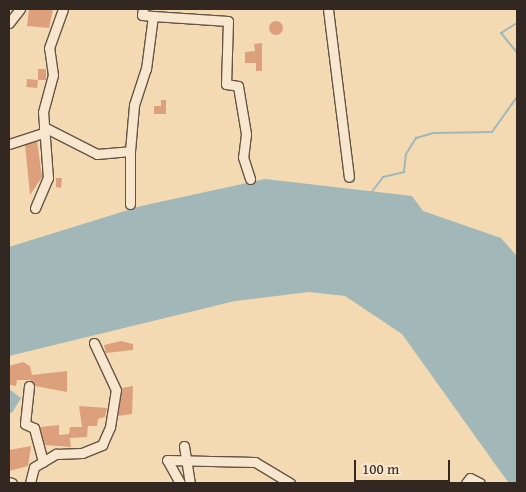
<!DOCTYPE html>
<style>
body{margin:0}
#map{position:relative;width:526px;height:492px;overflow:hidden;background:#f4dab3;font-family:"Gentium Book Plus",serif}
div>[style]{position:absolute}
.water>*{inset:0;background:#a2b7b8}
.stream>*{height:2px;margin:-1px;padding:0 1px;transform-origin:1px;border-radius:1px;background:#a2b7b8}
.building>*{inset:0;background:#dda07d;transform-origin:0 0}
.round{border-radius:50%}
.roads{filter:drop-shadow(1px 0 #635446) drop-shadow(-1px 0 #635446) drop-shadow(0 1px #635446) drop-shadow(0 -1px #635446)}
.minor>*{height:9px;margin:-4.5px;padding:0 4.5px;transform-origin:4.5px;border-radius:4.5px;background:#f8e7ce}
span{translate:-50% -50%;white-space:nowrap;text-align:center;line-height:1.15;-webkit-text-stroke:5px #f8e7ce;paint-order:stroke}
.frame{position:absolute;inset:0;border:10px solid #332821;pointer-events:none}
.scale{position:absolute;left:354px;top:460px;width:96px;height:22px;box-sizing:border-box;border:2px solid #332821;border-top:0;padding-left:6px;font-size:15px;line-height:18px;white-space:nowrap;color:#332821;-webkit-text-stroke:4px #f8e7ce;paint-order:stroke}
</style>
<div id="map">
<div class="water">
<i style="clip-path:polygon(265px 179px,412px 196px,423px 211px,501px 238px,517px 256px,517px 483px,509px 483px,500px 471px,402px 334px,345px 296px,309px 292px,235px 301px,9px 356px,9px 247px,141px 206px)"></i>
<i style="clip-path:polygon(9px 389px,21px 398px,12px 413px,9px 412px)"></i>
</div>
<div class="stream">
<i style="left:517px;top:23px;width:19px;rotate:148deg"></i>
<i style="left:501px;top:33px;width:26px;rotate:51deg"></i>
<i style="left:371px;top:193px;width:20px;rotate:-53deg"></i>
<i style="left:383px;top:177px;width:22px;rotate:-13deg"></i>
<i style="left:404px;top:172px;width:18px;rotate:-84deg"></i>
<i style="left:406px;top:154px;width:19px;rotate:-58deg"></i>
<i style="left:416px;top:138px;width:19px;rotate:-16deg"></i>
<i style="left:434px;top:133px;width:58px;rotate:-1deg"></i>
<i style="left:492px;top:132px;width:43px;rotate:-54.5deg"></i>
</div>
<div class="building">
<i style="clip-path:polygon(29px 9px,53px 9px,49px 28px,27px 26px)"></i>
<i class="round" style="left:269px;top:21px;width:14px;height:14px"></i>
<i style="clip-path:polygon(262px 43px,262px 71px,256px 71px,256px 63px,245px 63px,245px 52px,255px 51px,254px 44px)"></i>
<i style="left:38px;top:69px;width:8px;height:11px"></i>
<i style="left:27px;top:79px;width:11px;height:8px;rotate:5deg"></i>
<i style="clip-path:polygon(161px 100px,166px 100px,166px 114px,154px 114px,154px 106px,161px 106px)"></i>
<i style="clip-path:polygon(37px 141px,42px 177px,30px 195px,25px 145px)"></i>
<i style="clip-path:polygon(56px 178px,62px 178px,61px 188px,56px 187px)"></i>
<i style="clip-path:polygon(121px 341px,133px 344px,133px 350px,106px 353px,104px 345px)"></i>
<i style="clip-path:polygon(23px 362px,30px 366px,32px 375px,67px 371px,67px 392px,35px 386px,30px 380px,17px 380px,16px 386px,10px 385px,9px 366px)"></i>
<i style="clip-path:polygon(133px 386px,132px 414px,118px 416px,122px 388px)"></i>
<i style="clip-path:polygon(79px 406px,107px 408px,105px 417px,98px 419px,97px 426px,88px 426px,87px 437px,70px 438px,71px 447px,45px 445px,40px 427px,59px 425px,59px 435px,69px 434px,70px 427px,82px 427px)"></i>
<i style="clip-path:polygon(31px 446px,28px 466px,9px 471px,9px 450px)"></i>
</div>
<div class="roads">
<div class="minor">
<i style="left:143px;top:9px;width:6px;rotate:99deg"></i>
<i style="left:142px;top:15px;width:11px;rotate:5deg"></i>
<i style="left:328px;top:9px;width:169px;rotate:82.9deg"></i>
<i style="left:9px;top:23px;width:18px;rotate:-52deg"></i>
<i style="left:44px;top:127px;width:59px;rotate:27deg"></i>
<i style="left:97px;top:154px;width:33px;rotate:-5deg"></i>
<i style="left:130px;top:151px;width:53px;rotate:90deg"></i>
<i style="left:9px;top:144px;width:38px;rotate:-18deg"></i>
<i style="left:130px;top:151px;width:46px;rotate:-85deg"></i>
<i style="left:134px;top:105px;width:38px;rotate:-72deg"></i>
<i style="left:146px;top:69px;width:53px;rotate:-82.5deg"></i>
<i style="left:153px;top:16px;width:75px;rotate:3.8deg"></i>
<i style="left:228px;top:21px;width:63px;rotate:91.8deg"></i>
<i style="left:226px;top:84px;width:12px;rotate:9deg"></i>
<i style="left:238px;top:86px;width:49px;rotate:80.5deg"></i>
<i style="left:246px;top:134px;width:23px;rotate:97deg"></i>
<i style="left:243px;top:157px;width:23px;rotate:72deg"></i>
<i style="left:35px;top:208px;width:33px;rotate:-67deg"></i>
<i style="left:48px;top:178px;width:66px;rotate:-94.3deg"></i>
<i style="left:43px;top:112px;width:38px;rotate:-75deg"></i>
<i style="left:53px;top:75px;width:27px;rotate:-98deg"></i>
<i style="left:49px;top:48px;width:41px;rotate:-70.3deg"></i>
<i style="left:29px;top:386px;width:38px;rotate:96deg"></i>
<i style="left:25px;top:424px;width:10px;rotate:24deg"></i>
<i style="left:34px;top:428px;width:35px;rotate:75deg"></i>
<i style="left:184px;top:446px;width:37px;rotate:81deg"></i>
<i style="left:9px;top:482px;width:3px;rotate:18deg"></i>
<i style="left:30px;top:483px;width:16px;rotate:-76deg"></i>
<i style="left:34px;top:467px;width:26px;rotate:-31deg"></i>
<i style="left:56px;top:454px;width:26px;rotate:-2deg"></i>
<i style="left:82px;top:453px;width:22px;rotate:-22deg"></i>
<i style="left:102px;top:445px;width:20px;rotate:-66deg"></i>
<i style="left:110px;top:427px;width:37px;rotate:-81deg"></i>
<i style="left:116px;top:390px;width:52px;rotate:-115.1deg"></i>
<i style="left:180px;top:483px;width:26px;rotate:-119deg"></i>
<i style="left:167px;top:460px;width:88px;rotate:1.3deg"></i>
<i style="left:255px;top:462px;width:41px;rotate:31deg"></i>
<i style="left:466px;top:483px;width:6px;rotate:-51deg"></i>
<i style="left:470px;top:478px;width:11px;rotate:27deg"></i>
</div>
</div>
<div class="frame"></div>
<div class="scale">100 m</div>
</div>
